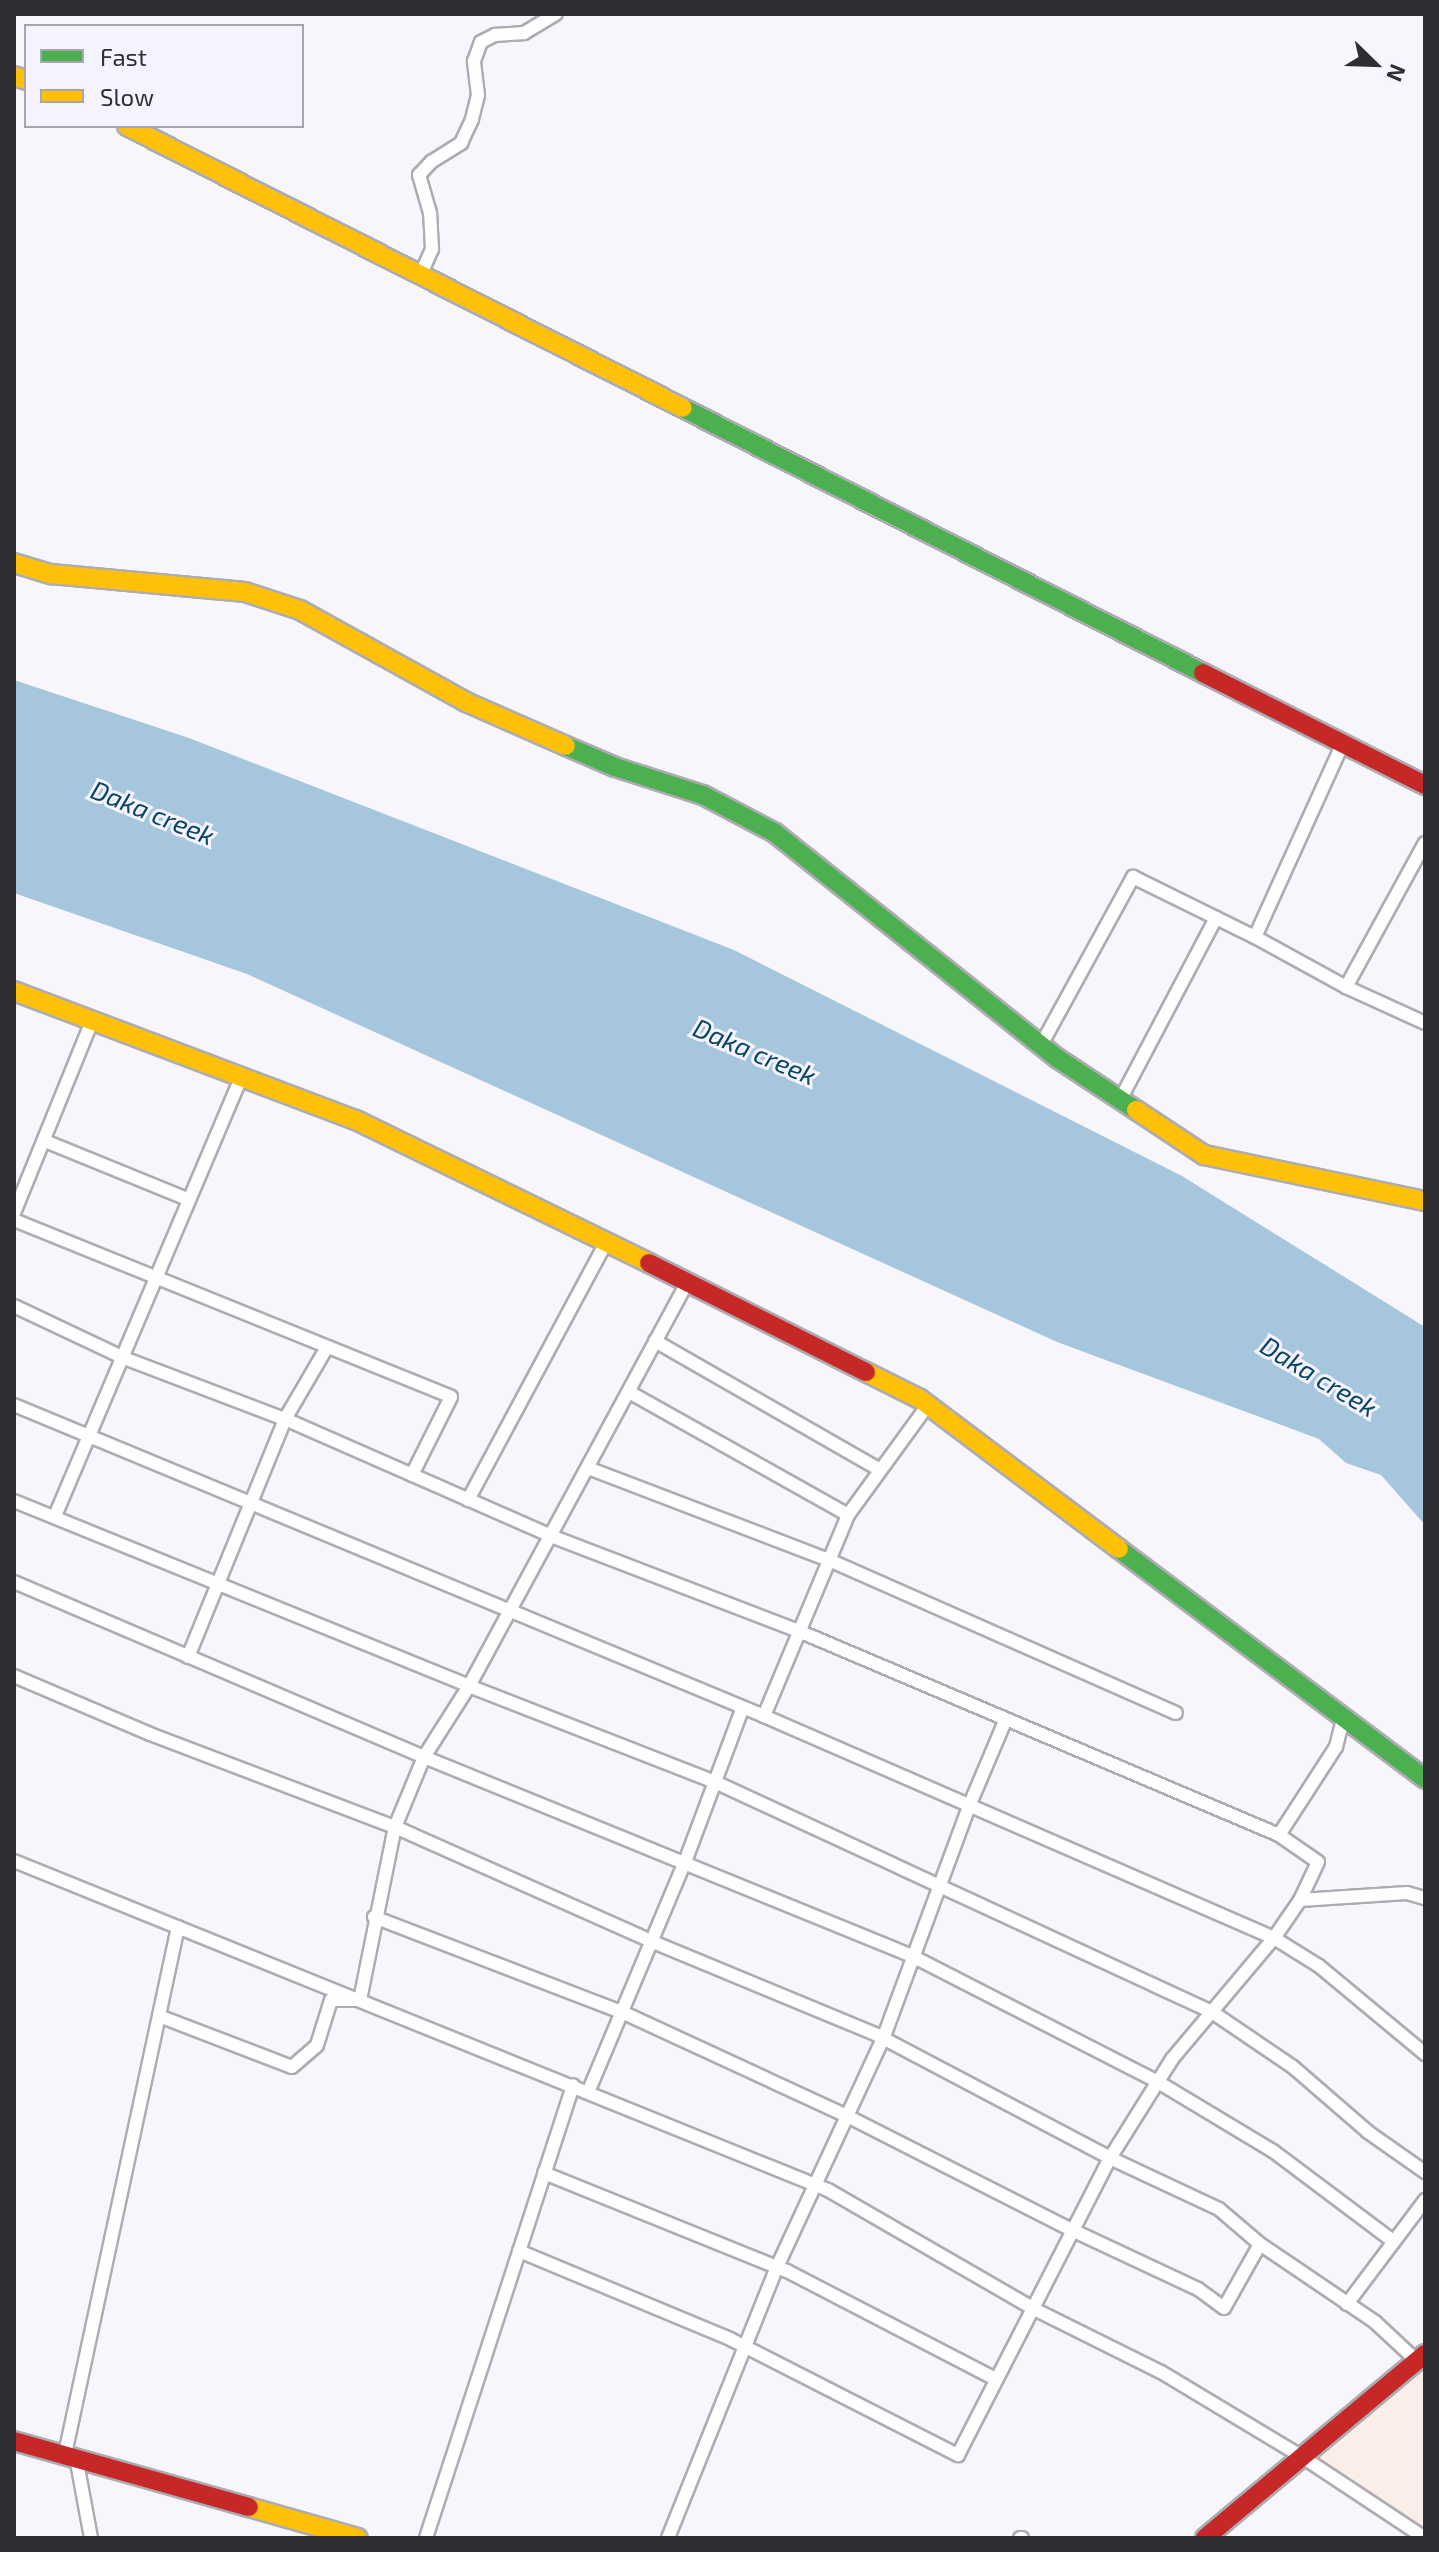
<!DOCTYPE html>
<style>
body{margin:0}
#map{position:relative;width:1439px;height:2552px;overflow:hidden;background:#f7f6fc;font-family:"Exo 2",sans-serif}
div>[style]{position:absolute}
.medical>*{inset:0;background:#f9eee8}
.water>*{inset:0;background:#a6c6de}
.roads{filter:drop-shadow(2px 0 #adacb2) drop-shadow(-2px 0 #adacb2) drop-shadow(0 2px #adacb2) drop-shadow(0 -2px #adacb2)}
.street>*{height:12px;margin:-6px;padding:0 6px;transform-origin:6px;border-radius:6px;background:#fefeff}
.fast>*{height:18px;margin:-9px;padding:0 9px;transform-origin:9px;border-radius:9px;background:#4caf50}
.slow>*{height:18px;margin:-9px;padding:0 9px;transform-origin:9px;border-radius:9px;background:#ffc107}
.jam>*{height:18px;margin:-9px;padding:0 9px;transform-origin:9px;border-radius:9px;background:#c62828}
span{translate:-50% -50%;white-space:nowrap;text-align:center;line-height:1.15;-webkit-text-stroke:6px #f5f3ff;paint-order:stroke}
.water-label{font-size:26px;color:#094564;font-style:italic}
.frame{position:absolute;inset:0;border:16px solid #2f2e33;pointer-events:none}
.legend{position:absolute;left:24px;top:24px;width:280px;height:104px;box-sizing:border-box;background:#f5f3ff;border:2px solid #a6a4ad;margin:0;padding:10px 14px;list-style:none;font-size:24px;color:#2f2e33}
.legend li{display:flex;align-items:center;gap:16px;height:40px}
.legend b{width:40px;border:2px solid #a6a4ad}
.north{position:absolute;left:1335px;top:24px;width:80px;height:80px;-webkit-text-stroke:6px #f5f3ff;paint-order:stroke;rotate:113deg;font-size:22px;font-weight:700;line-height:32px;text-align:center;color:#2f2e33}
.north::after{content:'';display:block;margin:auto;width:28px;height:36px;background:#2f2e33;clip-path:polygon(50% 0,100% 100%,50% 72%,0 100%)}
</style>
<div id="map">
<div class="medical">
<i style="clip-path:polygon(1425px 2365px,1425px 2530px,1313px 2456px)"></i>
</div>
<div class="water">
<i style="clip-path:polygon(14px 680px,189px 738px,734px 950px,1182px 1176px,1425px 1327px,1425px 1525px,1381px 1475px,1346px 1463px,1319px 1439px,1057px 1342px,247px 974px,14px 893px)"></i>
</div>
<div class="roads">
<div class="street">
<i style="left:420px;top:276px;width:30px;rotate:-66deg"></i>
<i style="left:432px;top:249px;width:36px;rotate:-93deg"></i>
<i style="left:430px;top:213px;width:40px;rotate:-106deg"></i>
<i style="left:419px;top:175px;width:18px;rotate:-47deg"></i>
<i style="left:431px;top:162px;width:36px;rotate:-32deg"></i>
<i style="left:461px;top:143px;width:26px;rotate:-65deg"></i>
<i style="left:472px;top:119px;width:25px;rotate:-76deg"></i>
<i style="left:478px;top:95px;width:34px;rotate:-97deg"></i>
<i style="left:474px;top:61px;width:20px;rotate:-70deg"></i>
<i style="left:481px;top:42px;width:16px;rotate:-27deg"></i>
<i style="left:495px;top:35px;width:29px;rotate:-4deg"></i>
<i style="left:524px;top:33px;width:37px;rotate:-31deg"></i>
<i style="left:1255px;top:937px;width:213px;rotate:-65.6deg"></i>
<i style="left:1346px;top:987px;width:164px;rotate:-61.3deg"></i>
<i style="left:1041px;top:1045px;width:192px;rotate:-61.3deg"></i>
<i style="left:1133px;top:877px;width:136px;rotate:26.2deg"></i>
<i style="left:1255px;top:937px;width:104px;rotate:28.8deg"></i>
<i style="left:1346px;top:987px;width:87px;rotate:24.5deg"></i>
<i style="left:1120px;top:1100px;width:206px;rotate:-62.2deg"></i>
<i style="left:45px;top:1141px;width:153px;rotate:22.2deg"></i>
<i style="left:14px;top:1213px;width:205px;rotate:-67.9deg"></i>
<i style="left:14px;top:1220px;width:471px;rotate:22deg"></i>
<i style="left:451px;top:1397px;width:87px;rotate:116.6deg"></i>
<i style="left:14px;top:1306px;width:122px;rotate:25.3deg"></i>
<i style="left:124px;top:1358px;width:172px;rotate:20.8deg"></i>
<i style="left:285px;top:1419px;width:291px;rotate:23.7deg"></i>
<i style="left:551px;top:1536px;width:268px;rotate:21deg"></i>
<i style="left:801px;top:1632px;width:519px;rotate:23.01deg"></i>
<i style="left:1279px;top:1835px;width:47px;rotate:34.7deg"></i>
<i style="left:1318px;top:1862px;width:42px;rotate:115.3deg"></i>
<i style="left:655px;top:1341px;width:259px;rotate:29.8deg"></i>
<i style="left:629px;top:1392px;width:251px;rotate:29.3deg"></i>
<i style="left:14px;top:1405px;width:812px;rotate:22.52deg"></i>
<i style="left:764px;top:1716px;width:556px;rotate:23.52deg"></i>
<i style="left:1274px;top:1938px;width:53px;rotate:31.9deg"></i>
<i style="left:1319px;top:1966px;width:138px;rotate:39.7deg"></i>
<i style="left:588px;top:1468px;width:258px;rotate:20.9deg"></i>
<i style="left:829px;top:1560px;width:379px;rotate:23.8deg"></i>
<i style="left:468px;top:1500px;width:294px;rotate:-61.8deg"></i>
<i style="left:14px;top:1501px;width:491px;rotate:22.1deg"></i>
<i style="left:469px;top:1686px;width:264px;rotate:21.3deg"></i>
<i style="left:715px;top:1782px;width:548px;rotate:24.83deg"></i>
<i style="left:1212px;top:2012px;width:98px;rotate:34.2deg"></i>
<i style="left:1293px;top:2067px;width:99px;rotate:40.9deg"></i>
<i style="left:1368px;top:2132px;width:70px;rotate:35.1deg"></i>
<i style="left:55px;top:1516px;width:477px;rotate:-67deg"></i>
<i style="left:14px;top:1582px;width:446px;rotate:23.1deg"></i>
<i style="left:424px;top:1757px;width:527px;rotate:22.18deg"></i>
<i style="left:912px;top:1956px;width:276px;rotate:27.1deg"></i>
<i style="left:1158px;top:2082px;width:134px;rotate:31deg"></i>
<i style="left:1273px;top:2151px;width:151px;rotate:36.9deg"></i>
<i style="left:188px;top:1657px;width:257px;rotate:-67.8deg"></i>
<i style="left:285px;top:1419px;width:83px;rotate:-59.7deg"></i>
<i style="left:14px;top:1676px;width:148px;rotate:23.1deg"></i>
<i style="left:150px;top:1734px;width:262px;rotate:20.8deg"></i>
<i style="left:395px;top:1827px;width:282px;rotate:24deg"></i>
<i style="left:653px;top:1942px;width:243px;rotate:22.5deg"></i>
<i style="left:877px;top:2035px;width:263px;rotate:27.8deg"></i>
<i style="left:1110px;top:2158px;width:120px;rotate:25.1deg"></i>
<i style="left:1219px;top:2209px;width:54px;rotate:40.5deg"></i>
<i style="left:1260px;top:2244px;width:139px;rotate:34.1deg"></i>
<i style="left:1375px;top:2322px;width:57px;rotate:42.9deg"></i>
<i style="left:764px;top:1716px;width:218px;rotate:-67.3deg"></i>
<i style="left:848px;top:1515px;width:136px;rotate:-54deg"></i>
<i style="left:1279px;top:1835px;width:105px;rotate:-57.1deg"></i>
<i style="left:1336px;top:1747px;width:32px;rotate:-76deg"></i>
<i style="left:14px;top:1861px;width:878px;rotate:22.01deg"></i>
<i style="left:828px;top:2190px;width:236px;rotate:30deg"></i>
<i style="left:1032px;top:2308px;width:144px;rotate:26.4deg"></i>
<i style="left:1161px;top:2372px;width:163px;rotate:31deg"></i>
<i style="left:1301px;top:2456px;width:149px;rotate:33.5deg"></i>
<i style="left:374px;top:1917px;width:268px;rotate:21deg"></i>
<i style="left:624px;top:2013px;width:248px;rotate:24.8deg"></i>
<i style="left:849px;top:2117px;width:250px;rotate:26.9deg"></i>
<i style="left:1072px;top:2230px;width:139px;rotate:25.1deg"></i>
<i style="left:1198px;top:2289px;width:32px;rotate:36deg"></i>
<i style="left:1224px;top:2308px;width:73px;rotate:-60.6deg"></i>
<i style="left:159px;top:2016px;width:142px;rotate:21deg"></i>
<i style="left:292px;top:2067px;width:33px;rotate:-41deg"></i>
<i style="left:317px;top:2045px;width:47px;rotate:-72.7deg"></i>
<i style="left:331px;top:2000px;width:29px"></i>
<i style="left:360px;top:2000px;width:177px;rotate:-78.6deg"></i>
<i style="left:395px;top:1827px;width:76px;rotate:-67.5deg"></i>
<i style="left:424px;top:1757px;width:84px;rotate:-57.6deg"></i>
<i style="left:469px;top:1686px;width:460px;rotate:-61.6deg"></i>
<i style="left:589px;top:2090px;width:247px;rotate:-67.2deg"></i>
<i style="left:685px;top:1862px;width:165px;rotate:-69.5deg"></i>
<i style="left:544px;top:2173px;width:262px;rotate:22deg"></i>
<i style="left:787px;top:2271px;width:234px;rotate:27.4deg"></i>
<i style="left:519px;top:2251px;width:229px;rotate:22.6deg"></i>
<i style="left:730px;top:2339px;width:256px;rotate:27deg"></i>
<i style="left:958px;top:2455px;width:334px;rotate:-62.9deg"></i>
<i style="left:1110px;top:2158px;width:117px;rotate:-57.9deg"></i>
<i style="left:1172px;top:2059px;width:158px;rotate:-49.9deg"></i>
<i style="left:1274px;top:1938px;width:46px;rotate:-55.6deg"></i>
<i style="left:1300px;top:1900px;width:107px;rotate:-3.7deg"></i>
<i style="left:1407px;top:1893px;width:19px;rotate:16deg"></i>
<i style="left:1347px;top:2304px;width:130px;rotate:-53.1deg"></i>
<i style="left:65px;top:2454px;width:539px;rotate:-77.9deg"></i>
<i style="left:76px;top:2457px;width:82px;rotate:79.5deg"></i>
<i style="left:426px;top:2538px;width:476px;rotate:-72deg"></i>
<i style="left:668px;top:2538px;width:292px;rotate:-68.1deg"></i>
<i style="left:777px;top:2267px;width:251px;rotate:-65.1deg"></i>
<i style="left:883px;top:2039px;width:251px;rotate:-69.7deg"></i>
<i style="left:970px;top:1804px;width:90px;rotate:-67.1deg"></i>
<i style="left:1020px;top:2538px;width:2px"></i>
</div>
<div class="fast">
<i style="left:683px;top:408px;width:584px;rotate:27deg"></i>
<i style="left:566px;top:746px;width:53px;rotate:23.2deg"></i>
<i style="left:615px;top:767px;width:92px;rotate:17.7deg"></i>
<i style="left:703px;top:795px;width:81px;rotate:27.8deg"></i>
<i style="left:775px;top:833px;width:361px;rotate:38.6deg"></i>
<i style="left:1057px;top:1058px;width:95px;rotate:33.4deg"></i>
<i style="left:1119px;top:1549px;width:383px;rotate:36.9deg"></i>
</div>
<div class="slow">
<i style="left:14px;top:76px;width:13px;rotate:18deg"></i>
<i style="left:127px;top:126px;width:623px;rotate:26.89deg"></i>
<i style="left:14px;top:563px;width:39px;rotate:17deg"></i>
<i style="left:51px;top:574px;width:195px;rotate:5.3deg"></i>
<i style="left:245px;top:592px;width:58px;rotate:18.1deg"></i>
<i style="left:300px;top:610px;width:190px;rotate:29deg"></i>
<i style="left:466px;top:702px;width:109px;rotate:23.7deg"></i>
<i style="left:14px;top:991px;width:366px;rotate:20.7deg"></i>
<i style="left:356px;top:1120px;width:326px;rotate:26deg"></i>
<i style="left:1136px;top:1110px;width:82px;rotate:33.5deg"></i>
<i style="left:1204px;top:1155px;width:226px;rotate:11.8deg"></i>
<i style="left:866px;top:1372px;width:60px;rotate:26.6deg"></i>
<i style="left:920px;top:1399px;width:249px;rotate:37deg"></i>
<i style="left:249px;top:2507px;width:113px;rotate:15.9deg"></i>
</div>
<div class="jam">
<i style="left:1203px;top:673px;width:249px;rotate:26.8deg"></i>
<i style="left:649px;top:1263px;width:243px;rotate:26.7deg"></i>
<i style="left:14px;top:2441px;width:244px;rotate:15.7deg"></i>
<i style="left:1205px;top:2538px;width:287px;rotate:-39.9deg"></i>
</div>
</div>
<div class="water-label">
<span style="left:153px;top:812px;rotate:22deg">Daka creek</span>
<span style="left:755px;top:1051px;rotate:23deg">Daka creek</span>
<span style="left:1319px;top:1376px;rotate:31deg">Daka creek</span>
</div>
<div class="frame"></div>
<ul class="legend">
<li><b style="height:10px;background:#4caf50"></b>Fast</li>
<li><b style="height:10px;background:#ffc107"></b>Slow</li>
</ul>
<div class="north">N</div>
</div>
